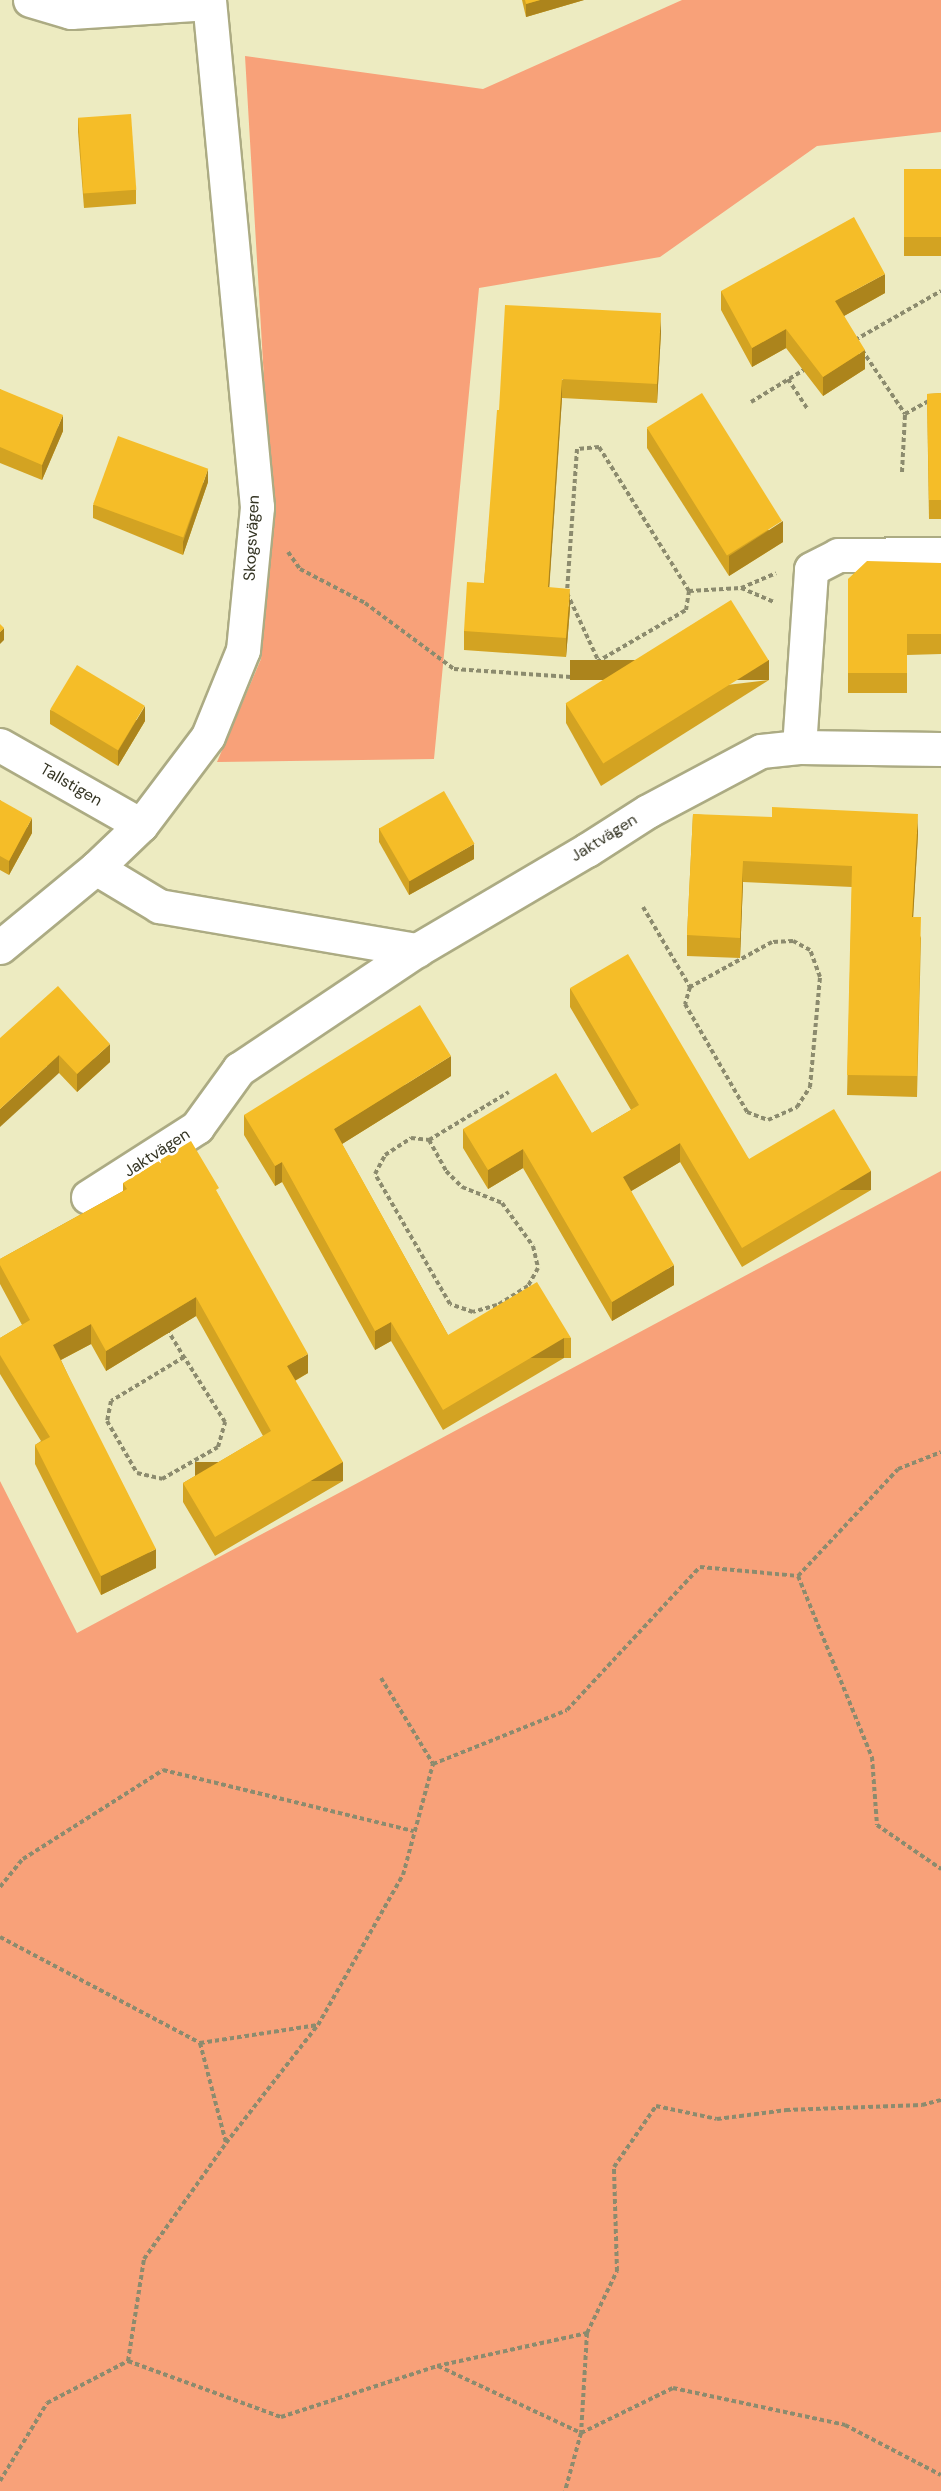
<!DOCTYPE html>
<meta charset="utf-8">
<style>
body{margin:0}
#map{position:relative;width:941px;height:2491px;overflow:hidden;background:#edebc1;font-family:"DM Sans",sans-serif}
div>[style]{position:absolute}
.green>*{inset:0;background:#f8a179}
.path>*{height:4px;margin-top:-2px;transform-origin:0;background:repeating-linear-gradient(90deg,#8c8b6e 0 4.5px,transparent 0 7.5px)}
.roads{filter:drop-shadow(2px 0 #acab83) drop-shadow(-2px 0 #acab83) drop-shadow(0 2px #acab83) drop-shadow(0 -2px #acab83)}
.street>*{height:33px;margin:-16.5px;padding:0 16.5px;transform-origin:16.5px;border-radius:16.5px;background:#fff}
.wall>*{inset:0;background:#d3a322;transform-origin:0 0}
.shaded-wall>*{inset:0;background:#ac841c;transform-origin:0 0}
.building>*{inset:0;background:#f5bd28;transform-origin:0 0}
span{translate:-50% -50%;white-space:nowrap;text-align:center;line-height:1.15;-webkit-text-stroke:5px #fff;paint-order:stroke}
.street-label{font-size:16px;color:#332}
</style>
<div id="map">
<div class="green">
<i style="clip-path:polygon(682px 0,941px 0,941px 132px,817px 146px,660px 257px,479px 288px,434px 759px,217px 762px,261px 659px,271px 498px,245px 56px,483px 89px)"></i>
<i style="clip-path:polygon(941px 1171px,941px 2491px,0 2491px,0 1481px,77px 1633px)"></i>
</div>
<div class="path">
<i style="left:855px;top:340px;width:99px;rotate:-29.7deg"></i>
<i style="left:862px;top:350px;width:77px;rotate:56.1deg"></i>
<i style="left:788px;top:379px;width:37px;rotate:57deg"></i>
<i style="left:751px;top:402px;width:66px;rotate:-31.3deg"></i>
<i style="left:902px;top:472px;width:58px;rotate:-87deg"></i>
<i style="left:905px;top:414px;width:29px;rotate:-29deg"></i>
<i style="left:288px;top:552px;width:21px;rotate:55deg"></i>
<i style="left:300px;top:569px;width:73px;rotate:27.6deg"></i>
<i style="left:365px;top:603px;width:111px;rotate:36.6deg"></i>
<i style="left:454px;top:669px;width:117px;rotate:3.9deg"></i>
<i style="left:571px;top:677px;width:133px;rotate:-30.2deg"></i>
<i style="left:686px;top:610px;width:19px;rotate:-81deg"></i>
<i style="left:689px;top:591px;width:170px;rotate:-122deg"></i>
<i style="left:599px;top:447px;width:22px;rotate:175deg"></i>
<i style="left:577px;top:449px;width:144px;rotate:94deg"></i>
<i style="left:567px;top:593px;width:74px;rotate:65.2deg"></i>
<i style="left:741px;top:588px;width:38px;rotate:-23deg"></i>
<i style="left:689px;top:591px;width:52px;rotate:-3.3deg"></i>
<i style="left:741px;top:588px;width:36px;rotate:23deg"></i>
<i style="left:643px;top:907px;width:93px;rotate:59.6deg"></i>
<i style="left:690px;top:987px;width:18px;rotate:106deg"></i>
<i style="left:685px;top:1004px;width:125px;rotate:60.1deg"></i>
<i style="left:747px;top:1112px;width:22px;rotate:21deg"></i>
<i style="left:768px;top:1120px;width:32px;rotate:-24deg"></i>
<i style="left:797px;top:1107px;width:24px;rotate:-57deg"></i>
<i style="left:810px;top:1087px;width:110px;rotate:-84.8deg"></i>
<i style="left:820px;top:977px;width:29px;rotate:-110deg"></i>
<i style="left:810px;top:950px;width:19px;rotate:-152deg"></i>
<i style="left:793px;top:941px;width:21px;rotate:177deg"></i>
<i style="left:772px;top:942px;width:94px;rotate:151.2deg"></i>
<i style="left:429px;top:1140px;width:35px;rotate:61deg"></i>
<i style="left:446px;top:1171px;width:23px;rotate:45deg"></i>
<i style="left:462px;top:1187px;width:43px;rotate:21.8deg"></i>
<i style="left:502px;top:1203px;width:53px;rotate:54.2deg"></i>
<i style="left:533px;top:1246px;width:23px;rotate:77deg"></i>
<i style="left:538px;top:1268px;width:21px;rotate:119deg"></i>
<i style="left:528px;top:1286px;width:36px;rotate:148deg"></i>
<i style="left:497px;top:1305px;width:25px;rotate:164deg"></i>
<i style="left:473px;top:1312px;width:24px;rotate:-161deg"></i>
<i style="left:450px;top:1304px;width:150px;rotate:-120deg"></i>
<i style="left:375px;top:1174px;width:21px;rotate:-62deg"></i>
<i style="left:385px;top:1155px;width:31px;rotate:-33deg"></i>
<i style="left:411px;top:1138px;width:18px;rotate:6deg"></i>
<i style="left:429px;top:1140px;width:93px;rotate:-31deg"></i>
<i style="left:167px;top:1329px;width:33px;rotate:59deg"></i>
<i style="left:184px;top:1357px;width:85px;rotate:148.9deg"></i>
<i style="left:111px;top:1401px;width:20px;rotate:101deg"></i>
<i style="left:107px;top:1421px;width:60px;rotate:60deg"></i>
<i style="left:137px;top:1473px;width:26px;rotate:13deg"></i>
<i style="left:162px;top:1479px;width:64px;rotate:-29.7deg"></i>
<i style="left:218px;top:1447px;width:26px;rotate:-74deg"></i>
<i style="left:225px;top:1422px;width:77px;rotate:-122.2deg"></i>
<i style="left:798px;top:1576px;width:196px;rotate:67.8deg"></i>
<i style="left:872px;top:1757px;width:68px;rotate:85.8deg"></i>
<i style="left:877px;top:1825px;width:78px;rotate:34.5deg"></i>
<i style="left:381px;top:1678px;width:100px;rotate:58.8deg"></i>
<i style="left:0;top:1887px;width:36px;rotate:-51deg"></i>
<i style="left:23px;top:1859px;width:166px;rotate:-32.4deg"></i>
<i style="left:163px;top:1770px;width:258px;rotate:13.7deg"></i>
<i style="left:0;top:1937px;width:226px;rotate:27.9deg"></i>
<i style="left:200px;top:2043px;width:119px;rotate:-8.7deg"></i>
<i style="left:200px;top:2043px;width:103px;rotate:75.4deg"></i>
<i style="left:587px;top:2333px;width:100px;rotate:93.4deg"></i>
<i style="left:581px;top:2433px;width:102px;rotate:-26.1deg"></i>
<i style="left:673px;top:2388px;width:176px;rotate:12.1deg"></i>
<i style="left:845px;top:2425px;width:108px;rotate:27.5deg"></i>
<i style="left:128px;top:2361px;width:163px;rotate:20.1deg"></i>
<i style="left:281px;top:2417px;width:164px;rotate:-18.1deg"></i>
<i style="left:437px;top:2366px;width:154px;rotate:-12.4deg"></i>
<i style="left:587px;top:2333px;width:69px;rotate:-64.2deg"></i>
<i style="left:617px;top:2271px;width:104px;rotate:-91.7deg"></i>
<i style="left:614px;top:2167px;width:74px;rotate:-55.5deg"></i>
<i style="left:656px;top:2106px;width:62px;rotate:12deg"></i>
<i style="left:717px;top:2119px;width:70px;rotate:-7.4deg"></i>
<i style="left:786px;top:2110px;width:136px;rotate:-2.1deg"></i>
<i style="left:922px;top:2105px;width:20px;rotate:-15deg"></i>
<i style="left:438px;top:2366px;width:158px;rotate:25.1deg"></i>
<i style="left:581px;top:2433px;width:60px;rotate:105.4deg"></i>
<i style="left:0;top:2481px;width:91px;rotate:-58.9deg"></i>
<i style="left:47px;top:2403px;width:91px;rotate:-27.4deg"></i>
<i style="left:128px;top:2361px;width:103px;rotate:-81.1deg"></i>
<i style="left:144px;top:2259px;width:142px;rotate:-54.7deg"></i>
<i style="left:226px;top:2143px;width:150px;rotate:-52.1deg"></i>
<i style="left:318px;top:2025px;width:172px;rotate:-60.5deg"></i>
<i style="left:403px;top:1875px;width:115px;rotate:-74.9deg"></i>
<i style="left:433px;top:1764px;width:144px;rotate:-21.9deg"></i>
<i style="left:567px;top:1710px;width:195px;rotate:-47.1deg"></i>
<i style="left:700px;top:1567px;width:98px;rotate:5.2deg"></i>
<i style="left:798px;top:1576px;width:146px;rotate:-46.9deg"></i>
<i style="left:898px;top:1469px;width:46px;rotate:-21.6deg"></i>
</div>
<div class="roads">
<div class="street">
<i style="left:30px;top:0;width:43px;rotate:16.3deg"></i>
<i style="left:71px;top:12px;width:138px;rotate:-3.7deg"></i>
<i style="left:0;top:745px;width:162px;rotate:29.6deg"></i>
<i style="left:799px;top:747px;width:178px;rotate:-86.1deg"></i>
<i style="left:811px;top:569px;width:30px;rotate:-27deg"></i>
<i style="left:838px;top:555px;width:103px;rotate:-0.6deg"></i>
<i style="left:96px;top:868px;width:74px;rotate:31.1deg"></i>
<i style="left:159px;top:906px;width:262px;rotate:9.7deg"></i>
<i style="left:417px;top:950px;width:197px;rotate:-30.5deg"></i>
<i style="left:587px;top:850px;width:72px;rotate:-32.6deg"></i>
<i style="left:648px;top:811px;width:128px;rotate:-28deg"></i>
<i style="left:761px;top:751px;width:38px;rotate:-6deg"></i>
<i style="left:799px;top:747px;width:142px;rotate:0.8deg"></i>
<i style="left:0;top:947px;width:124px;rotate:-39.5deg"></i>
<i style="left:96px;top:868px;width:62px;rotate:-43.7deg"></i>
<i style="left:141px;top:825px;width:111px;rotate:-53deg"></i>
<i style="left:208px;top:736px;width:93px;rotate:-67.9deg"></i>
<i style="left:243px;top:650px;width:144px;rotate:-84.4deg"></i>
<i style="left:257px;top:507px;width:509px;rotate:-95.41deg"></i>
<i style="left:88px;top:1197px;width:130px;rotate:-32.7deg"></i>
<i style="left:197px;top:1127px;width:72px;rotate:-54.1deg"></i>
<i style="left:239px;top:1069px;width:214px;rotate:-33.8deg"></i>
</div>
</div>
<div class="wall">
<i style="clip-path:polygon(522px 0,584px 0,526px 17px)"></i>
<i style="clip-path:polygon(78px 118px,136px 190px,136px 204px,84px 208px,78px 132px)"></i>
<i style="left:904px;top:169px;width:37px;height:87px"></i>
<i style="clip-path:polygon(721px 291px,885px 293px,844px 316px,865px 369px,823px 396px,786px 348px,752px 367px,721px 310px)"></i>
<i style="clip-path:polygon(661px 332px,657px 403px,562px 398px,549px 588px,570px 608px,566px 657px,464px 650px,464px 631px,484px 583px,499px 410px)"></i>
<i style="clip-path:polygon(0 389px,63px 431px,42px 480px,0 463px)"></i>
<i style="clip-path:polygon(941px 393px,941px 519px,929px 519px,927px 394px)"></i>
<i style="clip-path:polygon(647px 428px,783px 542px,729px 576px,647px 448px)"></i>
<i style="clip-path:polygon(208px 482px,183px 555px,93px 518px,93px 505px)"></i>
<i style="clip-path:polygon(941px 563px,941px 654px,907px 655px,907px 693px,848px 693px,848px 579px)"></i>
<i style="clip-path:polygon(769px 680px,601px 786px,566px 723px,566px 704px)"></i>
<i style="clip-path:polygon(50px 710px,145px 721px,118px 766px,50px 724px)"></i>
<i style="clip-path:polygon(0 800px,32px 833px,9px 875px,0 870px)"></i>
<i style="clip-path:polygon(693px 814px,918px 834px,913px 917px,921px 938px,917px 1097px,847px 1095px,852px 887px,743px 882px,740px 958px,687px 956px,687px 935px)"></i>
<i style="clip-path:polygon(379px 828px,474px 859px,409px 895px,379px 842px)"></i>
<i style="clip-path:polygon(570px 988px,749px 1159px,871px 1190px,742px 1267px,680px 1162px,631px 1191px,674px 1285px,612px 1321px,523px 1168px,488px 1189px,463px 1148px,463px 1129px,592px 1133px,631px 1110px,570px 1007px)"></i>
<i style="clip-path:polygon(0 1038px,110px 1062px,77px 1092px,59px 1073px)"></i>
<i style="clip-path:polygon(451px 1076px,342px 1144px,448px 1335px,571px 1338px,571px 1358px,564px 1358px,443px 1430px,391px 1341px,375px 1350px,282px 1182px,275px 1186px,244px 1135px,244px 1115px)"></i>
<i style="clip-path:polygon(123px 1183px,219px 1196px,308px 1373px,295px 1381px,343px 1481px,215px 1556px,183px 1502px,183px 1483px,263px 1436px,196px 1316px,106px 1371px,91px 1344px,61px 1360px,156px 1568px,101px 1595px,35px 1464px,35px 1445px,41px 1441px,0 1374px,0 1338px,22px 1325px,0 1284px,0 1259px,123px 1191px)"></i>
</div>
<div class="shaded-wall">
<i style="clip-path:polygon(540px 0,584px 0,526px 17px,526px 4px)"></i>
<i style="clip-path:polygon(885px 274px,885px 293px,835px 321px,835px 301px)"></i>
<i style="clip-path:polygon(661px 313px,661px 332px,657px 403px,657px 384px)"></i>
<i style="clip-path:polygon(786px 329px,786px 348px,752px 367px,752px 348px)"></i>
<i style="clip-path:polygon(865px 350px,865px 369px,823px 396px,823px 377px)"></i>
<i style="clip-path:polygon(562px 379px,562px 398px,548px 607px,548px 587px)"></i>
<i style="clip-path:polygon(63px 415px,63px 431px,42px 480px,42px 465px)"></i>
<i style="clip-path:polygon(208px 469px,208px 482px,183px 555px,183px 542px)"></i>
<i style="clip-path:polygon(783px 521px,783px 542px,729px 576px,729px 556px)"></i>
<i style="clip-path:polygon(570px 589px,570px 608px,566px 657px,566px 638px)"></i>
<i style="clip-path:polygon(4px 628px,4px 640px,0 644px,0 632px)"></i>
<i style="left:769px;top:660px;width:20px;height:199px;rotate:90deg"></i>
<i style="clip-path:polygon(145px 706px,145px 721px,118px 766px,118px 751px)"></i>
<i style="clip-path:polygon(918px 814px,918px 834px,912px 937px,912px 917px)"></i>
<i style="clip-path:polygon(32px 818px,32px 833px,9px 875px,9px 861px)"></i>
<i style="clip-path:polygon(474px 844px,474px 859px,409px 895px,409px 881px)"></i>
<i style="clip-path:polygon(743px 861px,743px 882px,740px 958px,740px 938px)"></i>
<i style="clip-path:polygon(110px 1044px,110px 1062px,77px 1092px,77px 1074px)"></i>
<i style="clip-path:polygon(59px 1055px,59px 1073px,0 1127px,0 1109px)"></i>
<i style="clip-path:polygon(451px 1056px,451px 1076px,334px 1149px,334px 1129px)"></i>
<i style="clip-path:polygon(680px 1143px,680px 1162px,623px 1196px,623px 1177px)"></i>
<i style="clip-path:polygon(523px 1149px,523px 1168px,488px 1189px,488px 1170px)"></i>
<i style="clip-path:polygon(282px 1162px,282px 1182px,275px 1186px,275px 1166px)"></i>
<i style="left:871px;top:1171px;width:19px;height:150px;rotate:90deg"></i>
<i style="clip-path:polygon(674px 1265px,674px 1285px,612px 1321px,612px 1302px)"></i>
<i style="clip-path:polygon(196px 1297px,196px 1316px,106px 1371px,106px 1351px)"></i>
<i style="clip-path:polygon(391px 1322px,391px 1341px,375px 1350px,375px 1331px)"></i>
<i style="clip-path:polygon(91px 1324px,91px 1344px,53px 1364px,53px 1345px)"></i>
<i style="left:564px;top:1338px;width:20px;height:141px;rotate:90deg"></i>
<i style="clip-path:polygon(308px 1354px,308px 1373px,287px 1385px,287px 1366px)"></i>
<i style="left:343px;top:1462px;width:19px;height:148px;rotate:90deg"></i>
<i style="clip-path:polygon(156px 1549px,156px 1568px,101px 1595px,101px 1576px)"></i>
</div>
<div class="building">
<i style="clip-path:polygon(525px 0,540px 0,526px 4px)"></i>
<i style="left:131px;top:114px;width:76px;height:53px;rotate:86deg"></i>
<i style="left:904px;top:169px;width:37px;height:68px"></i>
<i style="clip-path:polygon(854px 217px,885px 274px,835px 301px,865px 350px,823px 377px,786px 329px,752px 348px,721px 291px)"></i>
<i style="clip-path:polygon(505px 305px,661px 313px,657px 384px,562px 379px,548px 587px,570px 589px,566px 638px,464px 631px,467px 582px,484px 583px,497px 410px,499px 410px)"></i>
<i style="clip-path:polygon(0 389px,63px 415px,42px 465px,0 447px)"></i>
<i style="left:702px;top:393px;width:151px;height:65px;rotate:58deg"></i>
<i style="clip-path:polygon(941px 393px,941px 500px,929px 500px,927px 394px)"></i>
<i style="left:118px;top:436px;width:96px;height:73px;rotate:20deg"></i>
<i style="clip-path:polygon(867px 561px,941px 563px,941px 634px,907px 634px,907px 673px,848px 673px,848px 579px)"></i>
<i style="left:731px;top:600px;width:71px;height:195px;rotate:58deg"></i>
<i style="clip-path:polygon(0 624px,4px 628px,0 632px)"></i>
<i style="left:77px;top:665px;width:79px;height:52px;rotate:31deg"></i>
<i style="left:444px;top:791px;width:61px;height:75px;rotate:60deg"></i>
<i style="clip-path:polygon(0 800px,32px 818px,9px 861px,0 856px)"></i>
<i style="clip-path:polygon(772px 807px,918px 814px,912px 917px,921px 917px,917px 1076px,847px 1075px,852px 866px,743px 861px,740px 938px,687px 935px,693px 814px,772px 817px)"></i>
<i style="clip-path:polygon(628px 954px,749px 1159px,834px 1109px,871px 1171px,742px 1248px,680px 1143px,623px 1177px,674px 1265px,612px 1302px,523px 1149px,488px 1170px,463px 1129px,556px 1073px,592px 1133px,639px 1105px,570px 988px)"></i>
<i style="clip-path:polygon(58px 986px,110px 1044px,77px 1074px,59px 1055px,0 1109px,0 1038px)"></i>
<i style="clip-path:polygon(420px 1005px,451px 1056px,334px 1129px,448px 1335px,537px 1282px,571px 1338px,564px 1338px,443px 1410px,391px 1322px,375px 1331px,282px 1162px,275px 1166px,244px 1115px)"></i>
<i style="clip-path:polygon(191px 1141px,219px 1188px,216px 1190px,308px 1354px,287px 1366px,343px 1462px,215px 1537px,183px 1483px,271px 1431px,196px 1297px,106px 1351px,91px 1324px,53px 1345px,156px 1549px,101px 1576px,35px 1445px,50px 1437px,0 1355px,0 1338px,30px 1320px,0 1265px,0 1259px,127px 1189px,123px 1183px)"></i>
</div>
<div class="street-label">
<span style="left:252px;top:538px;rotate:-87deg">Skogsvägen</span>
<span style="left:71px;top:785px;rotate:30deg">Tallstigen</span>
<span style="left:604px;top:838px;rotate:-32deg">Jaktvägen</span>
<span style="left:157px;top:1153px;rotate:-33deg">Jaktvägen</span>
</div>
</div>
